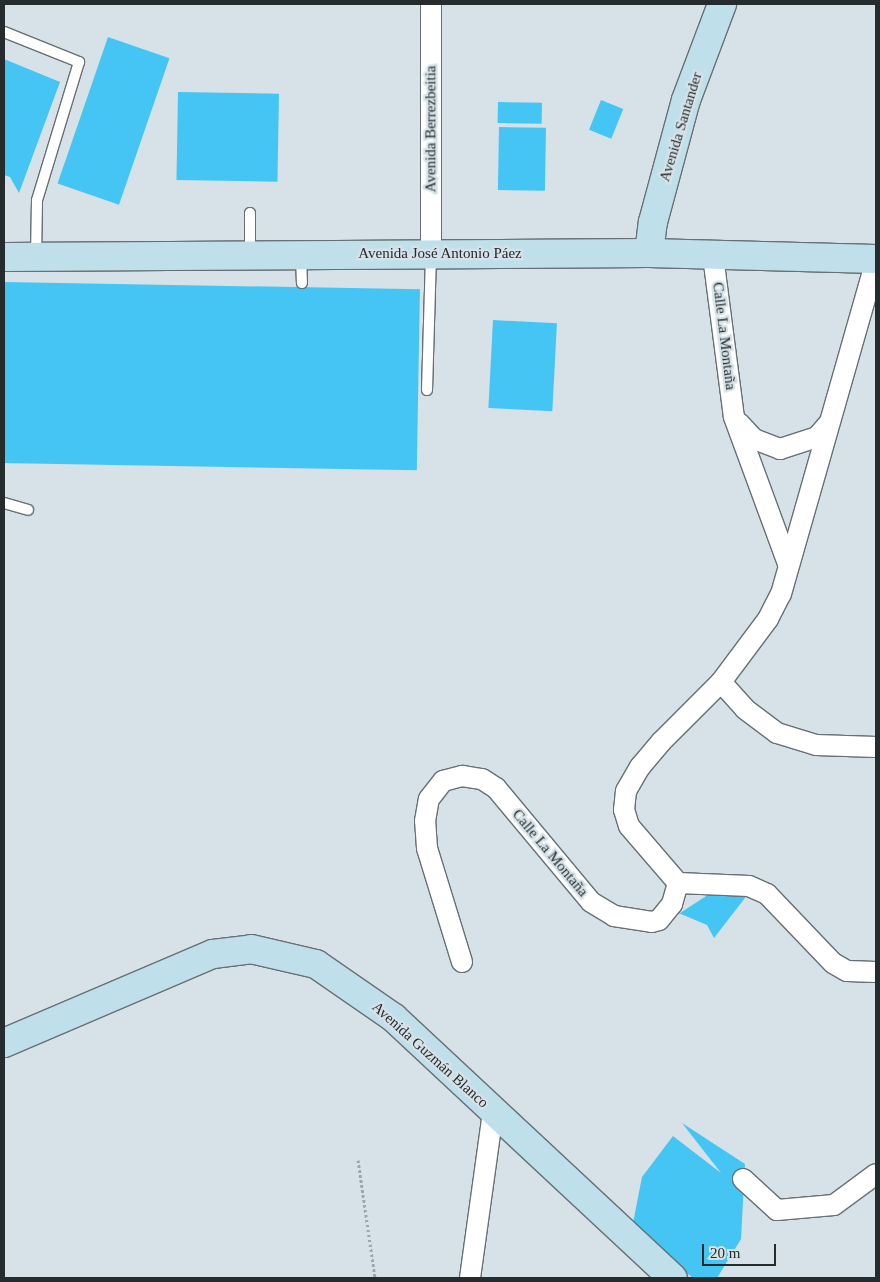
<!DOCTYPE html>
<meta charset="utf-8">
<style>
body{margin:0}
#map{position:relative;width:880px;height:1282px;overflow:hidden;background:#d6e2e7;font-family:"Times New Roman",serif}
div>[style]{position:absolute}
.building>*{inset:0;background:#45c5f4;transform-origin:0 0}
.path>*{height:3px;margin-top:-1.5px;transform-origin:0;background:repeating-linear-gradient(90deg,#9da7ab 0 2.5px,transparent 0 5px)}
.roads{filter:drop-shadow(1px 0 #667075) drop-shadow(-1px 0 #667075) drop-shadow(0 1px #667075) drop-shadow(0 -1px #667075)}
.lane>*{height:10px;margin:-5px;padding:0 5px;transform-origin:5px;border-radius:5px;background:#fff}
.street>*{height:20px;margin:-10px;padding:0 10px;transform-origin:10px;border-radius:10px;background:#fff}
.secondary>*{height:28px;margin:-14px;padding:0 14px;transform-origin:14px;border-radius:14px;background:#bfe0eb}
span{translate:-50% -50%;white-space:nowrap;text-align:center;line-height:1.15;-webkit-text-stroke:4.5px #d6e2e7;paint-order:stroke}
.street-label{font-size:15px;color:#262b2d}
.frame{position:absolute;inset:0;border:5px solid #262b2d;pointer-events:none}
.scale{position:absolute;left:702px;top:1244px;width:74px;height:22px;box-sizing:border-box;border:2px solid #262b2d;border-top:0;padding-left:6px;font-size:15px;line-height:18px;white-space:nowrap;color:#262b2d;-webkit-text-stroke:4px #d6e2e7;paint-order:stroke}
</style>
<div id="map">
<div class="building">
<i style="left:108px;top:37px;width:65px;height:155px;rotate:19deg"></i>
<i style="clip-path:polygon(4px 59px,60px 82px,19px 193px,10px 177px,4px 175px)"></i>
<i style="left:178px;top:92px;width:101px;height:88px;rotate:1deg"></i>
<i style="left:601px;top:100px;width:24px;height:32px;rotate:22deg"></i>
<i style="left:498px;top:102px;width:44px;height:21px;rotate:1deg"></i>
<i style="left:499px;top:127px;width:47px;height:63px;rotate:1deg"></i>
<i style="left:4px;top:282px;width:416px;height:181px;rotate:1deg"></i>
<i style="left:493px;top:320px;width:64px;height:88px;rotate:3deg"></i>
<i style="clip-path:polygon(714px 891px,748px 894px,714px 938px,707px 925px,669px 909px,681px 893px,680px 913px)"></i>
<i style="clip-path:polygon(682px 1123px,745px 1164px,741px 1239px,717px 1278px,693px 1278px,632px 1228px,642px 1177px,673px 1136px,721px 1173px)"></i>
</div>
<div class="path">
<i style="left:358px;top:1160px;width:119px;rotate:81.8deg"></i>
</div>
<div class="roads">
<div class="lane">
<i style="left:4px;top:32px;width:81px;rotate:21.8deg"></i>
<i style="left:79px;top:62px;width:144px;rotate:106.9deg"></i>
<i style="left:37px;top:200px;width:55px;rotate:91deg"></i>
<i style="left:250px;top:213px;width:40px;rotate:90deg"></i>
<i style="left:301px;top:256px;width:27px;rotate:88deg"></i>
<i style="left:427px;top:390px;width:134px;rotate:-88.3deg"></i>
<i style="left:4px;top:503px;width:25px;rotate:16deg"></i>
</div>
<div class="street">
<i style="left:431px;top:4px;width:251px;rotate:90deg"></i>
<i style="left:713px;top:256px;width:162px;rotate:82.6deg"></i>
<i style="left:734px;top:417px;width:157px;rotate:69.8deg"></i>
<i style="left:739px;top:423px;width:22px;rotate:47deg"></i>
<i style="left:754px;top:439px;width:28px;rotate:21deg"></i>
<i style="left:780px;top:449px;width:39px;rotate:-18deg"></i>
<i style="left:817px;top:437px;width:18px;rotate:-49deg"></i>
<i style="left:721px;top:682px;width:36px;rotate:48deg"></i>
<i style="left:745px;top:709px;width:40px;rotate:37deg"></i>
<i style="left:777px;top:733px;width:41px;rotate:17.1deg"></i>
<i style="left:816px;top:745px;width:60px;rotate:1.9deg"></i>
<i style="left:678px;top:883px;width:71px;rotate:2.4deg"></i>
<i style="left:749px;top:886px;width:20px;rotate:24deg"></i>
<i style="left:767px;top:894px;width:95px;rotate:46.3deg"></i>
<i style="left:833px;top:963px;width:16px;rotate:30deg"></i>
<i style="left:847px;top:971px;width:29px;rotate:2deg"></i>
<i style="left:462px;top:962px;width:119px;rotate:-107.1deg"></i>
<i style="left:427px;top:848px;width:27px;rotate:-94deg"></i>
<i style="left:425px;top:821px;width:22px;rotate:-80deg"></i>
<i style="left:429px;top:799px;width:23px;rotate:-52deg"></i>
<i style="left:443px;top:781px;width:20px;rotate:-15deg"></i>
<i style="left:462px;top:776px;width:20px;rotate:9deg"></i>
<i style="left:482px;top:779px;width:17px;rotate:33deg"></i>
<i style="left:496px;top:788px;width:148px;rotate:50.2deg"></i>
<i style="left:591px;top:902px;width:27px;rotate:31deg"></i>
<i style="left:614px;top:916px;width:38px;rotate:9deg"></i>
<i style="left:652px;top:922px;width:7px;rotate:-16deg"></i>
<i style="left:659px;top:920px;width:21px;rotate:-51deg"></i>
<i style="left:672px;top:904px;width:22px;rotate:-74deg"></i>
<i style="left:678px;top:883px;width:75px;rotate:-130.7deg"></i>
<i style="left:629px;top:826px;width:17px;rotate:-107deg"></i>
<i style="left:624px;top:810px;width:19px;rotate:-84deg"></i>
<i style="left:626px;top:791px;width:28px;rotate:-60deg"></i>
<i style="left:640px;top:767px;width:33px;rotate:-50deg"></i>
<i style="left:661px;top:742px;width:85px;rotate:-45deg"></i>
<i style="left:721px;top:682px;width:79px;rotate:-53.3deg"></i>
<i style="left:768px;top:619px;width:28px;rotate:-63deg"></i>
<i style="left:781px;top:594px;width:347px;rotate:-74.1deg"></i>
<i style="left:743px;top:1179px;width:46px;rotate:42.4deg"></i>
<i style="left:777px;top:1210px;width:57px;rotate:-5deg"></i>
<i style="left:834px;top:1205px;width:52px;rotate:-36.4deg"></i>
<i style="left:470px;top:1278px;width:168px;rotate:-82.1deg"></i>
</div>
<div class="secondary">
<i style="left:649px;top:253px;width:31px;rotate:-83deg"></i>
<i style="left:653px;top:222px;width:126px;rotate:-74.9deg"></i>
<i style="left:686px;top:100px;width:103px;rotate:-69.4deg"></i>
<i style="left:4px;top:257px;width:645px;rotate:-0.36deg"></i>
<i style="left:649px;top:253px;width:227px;rotate:1.5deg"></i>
<i style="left:4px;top:1043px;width:227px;rotate:-23.1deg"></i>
<i style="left:213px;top:954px;width:38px;rotate:-7deg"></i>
<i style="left:251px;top:949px;width:67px;rotate:13deg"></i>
<i style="left:316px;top:964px;width:95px;rotate:34.7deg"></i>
<i style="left:394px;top:1018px;width:381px;rotate:43deg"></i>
</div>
</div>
<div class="street-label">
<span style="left:681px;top:127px;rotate:-73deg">Avenida Santander</span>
<span style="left:431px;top:129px;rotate:-90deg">Avenida Berrezbeitia</span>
<span style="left:440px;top:254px">Avenida José Antonio Páez</span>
<span style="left:724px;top:336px;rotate:83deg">Calle La Montaña</span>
<span style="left:550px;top:853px;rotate:50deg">Calle La Montaña</span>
<span style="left:430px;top:1055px;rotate:42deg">Avenida Guzmán Blanco</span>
</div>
<div class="frame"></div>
<div class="scale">20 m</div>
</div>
